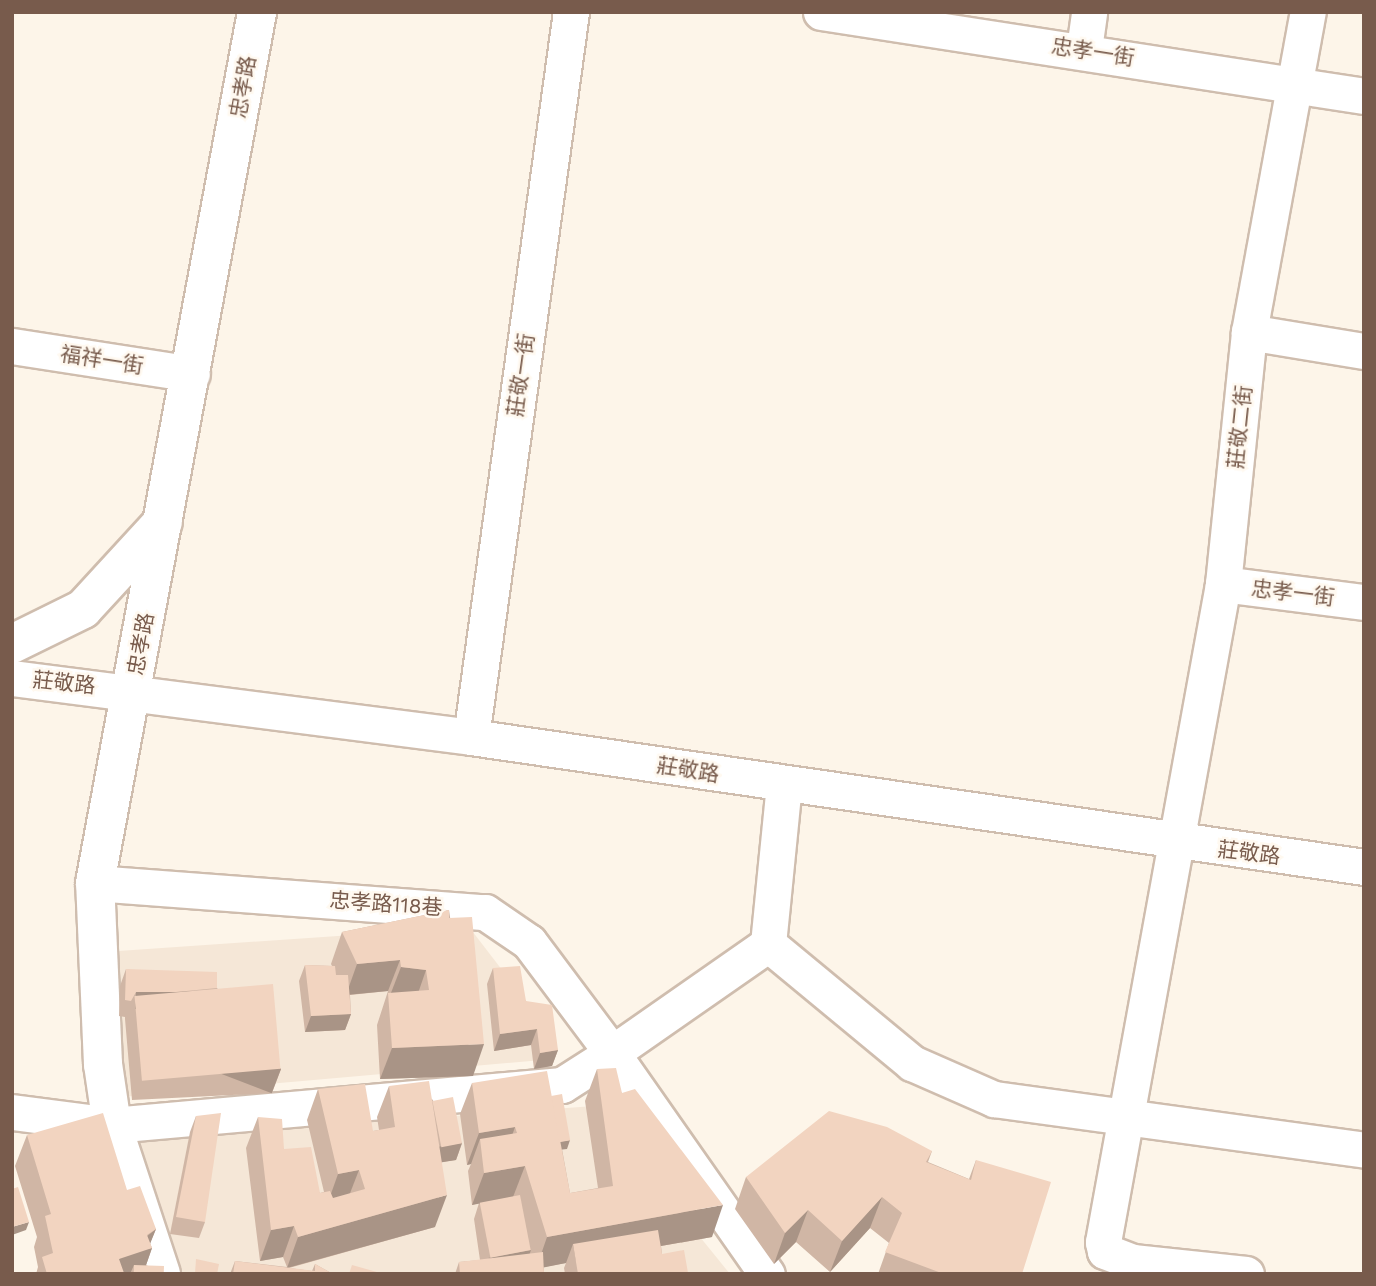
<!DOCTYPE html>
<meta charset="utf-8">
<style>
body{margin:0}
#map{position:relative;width:1376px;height:1286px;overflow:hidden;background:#fdf5e9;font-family:"Work Sans","Noto Sans TC",sans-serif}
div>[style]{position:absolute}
.residential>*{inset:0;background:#f5e7d7}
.roads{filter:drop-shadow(2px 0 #cfbdae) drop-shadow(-2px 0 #cfbdae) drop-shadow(0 2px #cfbdae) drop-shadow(0 -2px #cfbdae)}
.minor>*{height:35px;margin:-17.5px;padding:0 17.5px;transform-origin:17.5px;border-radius:17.5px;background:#fff}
.tertiary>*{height:38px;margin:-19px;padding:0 19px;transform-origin:19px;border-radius:19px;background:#fff}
.wall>*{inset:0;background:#d0b6a5}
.shaded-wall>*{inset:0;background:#a99486;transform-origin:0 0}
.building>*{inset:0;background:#f2d4c0;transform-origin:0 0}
span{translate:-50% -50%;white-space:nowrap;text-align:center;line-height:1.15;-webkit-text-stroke:5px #fff9f0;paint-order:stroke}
.street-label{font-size:21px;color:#785b4c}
.frame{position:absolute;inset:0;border:14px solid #785b4c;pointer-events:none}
</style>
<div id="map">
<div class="residential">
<i style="clip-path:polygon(469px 927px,533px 1010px,542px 1060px,122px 1097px,104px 952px)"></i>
<i style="clip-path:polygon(594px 1106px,730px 1274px,169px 1274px,138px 1139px)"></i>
</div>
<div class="roads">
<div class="minor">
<i style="left:821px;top:12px;width:549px;rotate:8.79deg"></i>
<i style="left:1084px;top:49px;width:37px;rotate:-82deg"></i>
<i style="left:1249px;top:332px;width:117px;rotate:9.4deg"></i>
<i style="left:12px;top:346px;width:182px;rotate:8.8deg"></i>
<i style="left:1223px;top:584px;width:142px;rotate:7.3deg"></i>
<i style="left:12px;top:678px;width:463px;rotate:7.3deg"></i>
<i style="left:471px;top:737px;width:902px;rotate:8.28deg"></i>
<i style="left:471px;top:737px;width:732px;rotate:-82.15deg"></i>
<i style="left:95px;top:883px;width:391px;rotate:4.3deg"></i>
<i style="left:485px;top:912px;width:53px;rotate:34.3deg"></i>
<i style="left:529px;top:942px;width:139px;rotate:53.2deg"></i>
<i style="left:612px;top:1053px;width:190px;rotate:-34.9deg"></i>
<i style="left:768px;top:944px;width:161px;rotate:-84.3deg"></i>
<i style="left:768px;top:944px;width:187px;rotate:39.6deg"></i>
<i style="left:912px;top:1063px;width:90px;rotate:23.7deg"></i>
<i style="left:994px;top:1099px;width:373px;rotate:7.8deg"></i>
<i style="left:12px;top:1112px;width:101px;rotate:7.4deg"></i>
<i style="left:112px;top:1125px;width:452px;rotate:-5.1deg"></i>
<i style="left:562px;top:1085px;width:59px;rotate:-32.6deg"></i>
<i style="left:612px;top:1053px;width:270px;rotate:55deg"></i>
<i style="left:1246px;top:1274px;width:114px;rotate:-173.9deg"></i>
<i style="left:1133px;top:1262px;width:30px;rotate:-159deg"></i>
<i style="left:1105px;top:1251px;width:9px;rotate:-103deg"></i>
<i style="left:1103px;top:1242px;width:669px;rotate:-79.66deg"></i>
<i style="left:1223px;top:584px;width:253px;rotate:-84.1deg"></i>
<i style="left:1249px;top:332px;width:325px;rotate:-79.6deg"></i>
</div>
<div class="tertiary">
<i style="left:12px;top:644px;width:79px;rotate:-26.2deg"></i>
<i style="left:83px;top:609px;width:118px;rotate:-47.4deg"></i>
<i style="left:161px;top:1274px;width:157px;rotate:-108.2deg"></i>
<i style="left:112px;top:1125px;width:62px;rotate:-98.4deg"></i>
<i style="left:103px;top:1064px;width:181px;rotate:-92.5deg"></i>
<i style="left:95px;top:883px;width:886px;rotate:-79.46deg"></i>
</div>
</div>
<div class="wall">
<i style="clip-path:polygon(449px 910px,473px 1076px,380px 1079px,377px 1025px,388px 991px,350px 995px,351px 1014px,345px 1030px,305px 1032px,299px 981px,305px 965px,332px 966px,331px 964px,342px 932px)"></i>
<i style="clip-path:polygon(493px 968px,526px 1001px,558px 1050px,552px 1066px,534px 1069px,531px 1045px,494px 1051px,487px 984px)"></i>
<i style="clip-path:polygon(126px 969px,217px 988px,281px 1069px,272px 1093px,132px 1100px,125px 1019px,125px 1017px,119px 1016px,120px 986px)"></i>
<i style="clip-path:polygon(597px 1069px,622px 1093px,712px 1237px,661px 1246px,662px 1254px,687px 1274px,565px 1274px,564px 1268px,566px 1263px,544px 1267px,544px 1274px,455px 1274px,459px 1262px,480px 1260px,474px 1219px,479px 1203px,472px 1205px,468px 1171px,471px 1164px,467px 1165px,460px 1114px,472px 1083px,551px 1096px,567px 1149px,562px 1149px,570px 1193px,598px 1188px,585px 1101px)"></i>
<i style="clip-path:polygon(389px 1086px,432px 1099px,462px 1143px,456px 1160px,442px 1162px,435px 1227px,289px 1268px,312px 1271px,315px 1264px,333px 1274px,230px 1274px,235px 1261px,287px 1267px,283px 1257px,260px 1261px,246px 1148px,258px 1117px,320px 1193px,324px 1192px,307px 1120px,318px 1089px,373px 1131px,379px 1130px,377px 1117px)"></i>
<i style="clip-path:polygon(196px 1116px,205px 1222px,199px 1238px,170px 1234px,190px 1132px)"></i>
<i style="clip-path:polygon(27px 1135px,156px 1229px,150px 1243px,152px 1248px,146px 1265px,164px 1274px,36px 1274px,38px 1267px,34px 1247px,37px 1237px,15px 1166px)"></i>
<i style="clip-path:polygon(932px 1151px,928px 1162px,969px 1179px,976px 1160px,1022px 1274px,878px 1274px,889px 1243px,870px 1228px,830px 1272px,796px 1242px,774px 1264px,735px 1209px,746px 1177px)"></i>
</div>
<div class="shaded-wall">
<i style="clip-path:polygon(400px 960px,388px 991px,346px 995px,357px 964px)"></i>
<i style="clip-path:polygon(401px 967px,426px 970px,415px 1002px,389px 998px)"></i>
<i style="clip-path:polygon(217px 991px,135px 1009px,136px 992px)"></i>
<i style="clip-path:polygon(351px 1014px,345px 1030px,305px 1032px,311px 1016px)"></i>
<i style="clip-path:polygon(537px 1029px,531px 1045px,494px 1051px,500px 1034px)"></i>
<i style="clip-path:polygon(484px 1044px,473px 1076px,380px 1079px,392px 1048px)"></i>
<i style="clip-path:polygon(558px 1050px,552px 1066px,534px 1069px,540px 1053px)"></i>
<i style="left:281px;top:1069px;width:26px;height:140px;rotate:111deg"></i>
<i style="clip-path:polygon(515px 1127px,504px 1159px,480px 1139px,471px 1164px,467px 1165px,479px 1133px)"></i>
<i style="clip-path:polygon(570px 1140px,567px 1149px,549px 1151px,552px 1143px)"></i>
<i style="clip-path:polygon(462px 1143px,456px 1160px,431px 1164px,437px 1147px)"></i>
<i style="clip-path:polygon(525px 1166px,513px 1197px,472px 1205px,484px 1173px)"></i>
<i style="clip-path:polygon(359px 1170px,347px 1201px,327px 1205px,338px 1174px)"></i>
<i style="clip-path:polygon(447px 1195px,435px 1227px,287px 1268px,298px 1237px)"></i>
<i style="clip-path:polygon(882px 1197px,870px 1228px,830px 1272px,842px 1241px)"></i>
<i style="clip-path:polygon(723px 1205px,712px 1237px,576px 1261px,573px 1244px,566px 1263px,536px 1269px,547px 1237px)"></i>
<i style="clip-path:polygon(808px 1210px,796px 1242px,774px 1264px,785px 1233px)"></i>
<i style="clip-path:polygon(29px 1222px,26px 1230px,12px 1235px,12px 1227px)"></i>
<i style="clip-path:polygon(294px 1226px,283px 1257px,260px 1261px,271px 1230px)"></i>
<i style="clip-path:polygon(156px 1229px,148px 1249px,152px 1248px,143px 1274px,134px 1265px,130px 1274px,114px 1274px,119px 1259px)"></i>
<i style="clip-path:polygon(531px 1250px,525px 1267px,488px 1258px)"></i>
</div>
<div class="building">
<i style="clip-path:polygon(449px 910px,449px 918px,472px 917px,484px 1044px,392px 1048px,388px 993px,429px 990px,426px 970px,401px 967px,400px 960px,357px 964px,342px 932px)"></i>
<i style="clip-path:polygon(305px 965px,335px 966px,336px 975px,348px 975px,351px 1014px,311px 1016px)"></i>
<i style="clip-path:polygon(520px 966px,526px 1001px,552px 1005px,558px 1050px,540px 1053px,537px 1029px,500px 1034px,493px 968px)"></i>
<i style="clip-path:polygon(126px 969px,217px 972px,217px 988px,176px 992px,136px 992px,131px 1001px,125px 1000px)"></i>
<i style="left:273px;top:984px;width:85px;height:139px;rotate:85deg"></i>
<i style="clip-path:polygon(616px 1068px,622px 1093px,635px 1089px,723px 1205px,547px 1237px,525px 1166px,484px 1173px,480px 1139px,517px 1133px,515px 1127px,479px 1133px,472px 1083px,547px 1071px,570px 1193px,613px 1186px,597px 1069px)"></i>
<i style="clip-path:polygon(429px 1081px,447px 1195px,298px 1237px,294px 1226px,271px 1230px,258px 1117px,282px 1119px,284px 1149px,311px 1147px,320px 1193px,330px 1191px,333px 1198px,365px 1189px,359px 1170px,338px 1174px,318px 1089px,365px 1084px,373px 1131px,395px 1127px,389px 1086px)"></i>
<i style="left:562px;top:1094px;width:47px;height:11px;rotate:80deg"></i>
<i style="left:453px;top:1097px;width:47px;height:21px;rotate:79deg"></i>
<i style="clip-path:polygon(829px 1111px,887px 1127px,932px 1151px,926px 1162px,971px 1180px,976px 1160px,1051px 1182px,1022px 1274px,944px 1274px,885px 1252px,902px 1213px,882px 1197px,842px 1241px,808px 1210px,785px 1233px,746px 1177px)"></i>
<i style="clip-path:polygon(103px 1113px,127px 1190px,140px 1186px,156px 1229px,147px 1235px,152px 1248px,119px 1259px,124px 1273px,120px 1274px,47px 1274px,42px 1257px,53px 1253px,45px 1216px,51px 1214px,27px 1135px)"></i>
<i style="clip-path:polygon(221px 1113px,205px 1222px,176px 1217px,196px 1116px)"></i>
<i style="clip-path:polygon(18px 1187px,29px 1222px,12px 1227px,12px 1189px)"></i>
<i style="left:520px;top:1195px;width:56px;height:41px;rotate:79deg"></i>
<i style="clip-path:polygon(658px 1230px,662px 1254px,684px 1250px,688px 1273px,685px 1274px,578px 1274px,573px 1244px)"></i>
<i style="clip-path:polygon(543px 1252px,544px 1274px,460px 1274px,459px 1262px)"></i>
<i style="clip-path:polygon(196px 1259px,219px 1264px,217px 1274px,195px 1274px)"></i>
<i style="clip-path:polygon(235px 1261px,315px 1271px,315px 1264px,333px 1274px,233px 1274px)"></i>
<i style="left:134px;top:1265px;width:30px;height:9px;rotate:2deg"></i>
<i style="clip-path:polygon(352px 1265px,384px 1274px,349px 1274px)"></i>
</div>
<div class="street-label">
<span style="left:1093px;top:52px;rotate:9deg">忠孝一街</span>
<span style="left:243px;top:87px;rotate:-80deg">忠孝路</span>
<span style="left:102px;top:360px;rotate:9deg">福祥一街</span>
<span style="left:521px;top:375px;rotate:-82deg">莊敬一街</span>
<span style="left:1240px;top:427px;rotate:-84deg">莊敬二街</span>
<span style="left:1293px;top:593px;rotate:7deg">忠孝一街</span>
<span style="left:141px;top:644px;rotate:-80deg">忠孝路</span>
<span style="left:64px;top:683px;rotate:6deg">莊敬路</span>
<span style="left:688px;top:770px;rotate:9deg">莊敬路</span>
<span style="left:1249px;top:853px;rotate:7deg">莊敬路</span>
<span style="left:386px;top:904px;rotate:4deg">忠孝路118巷</span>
</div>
<div class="frame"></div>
</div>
